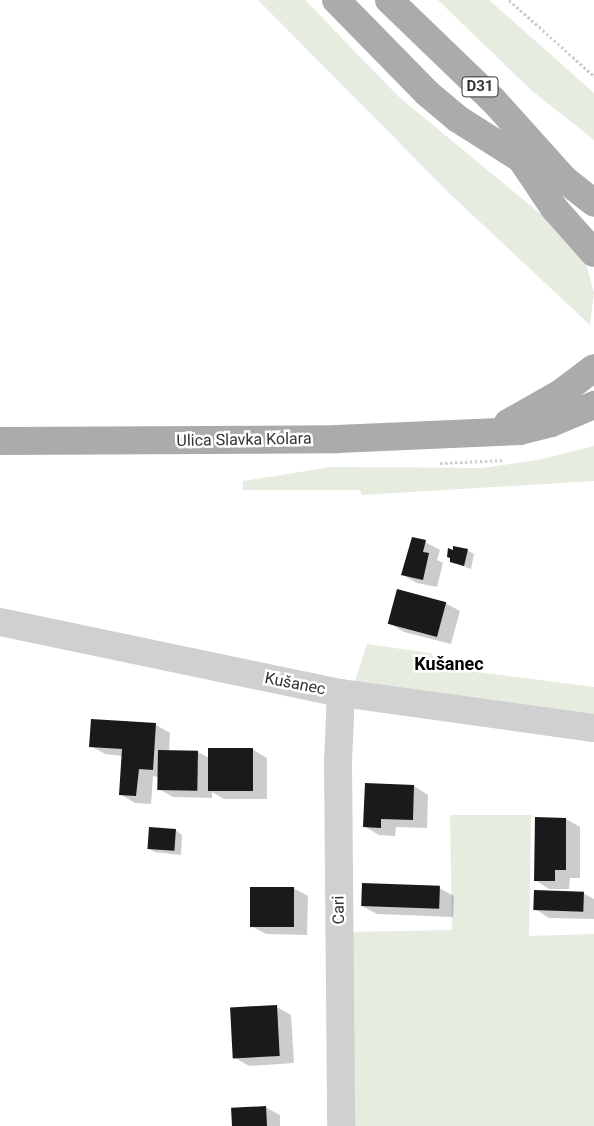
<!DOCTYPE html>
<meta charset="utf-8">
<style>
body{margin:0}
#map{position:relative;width:594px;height:1126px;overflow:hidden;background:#fff;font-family:Roboto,sans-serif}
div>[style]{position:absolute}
.green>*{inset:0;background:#e6ecdf}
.shadow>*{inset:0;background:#0003}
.building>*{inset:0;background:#1a1a1a;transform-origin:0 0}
.path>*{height:3px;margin-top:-1.5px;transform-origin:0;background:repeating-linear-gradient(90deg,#cdcdcd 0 2.5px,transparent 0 5px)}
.minor>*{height:28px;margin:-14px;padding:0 14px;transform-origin:14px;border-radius:14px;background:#d0d0d0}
.major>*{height:28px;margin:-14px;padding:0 14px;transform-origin:14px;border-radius:14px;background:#ababab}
span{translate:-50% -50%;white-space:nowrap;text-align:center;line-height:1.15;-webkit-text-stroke:5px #fff;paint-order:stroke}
.shield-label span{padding:1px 4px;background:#fff;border:1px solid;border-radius:4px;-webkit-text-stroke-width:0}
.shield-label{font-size:15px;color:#333;font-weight:700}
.street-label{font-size:16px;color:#333}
.neighbourhood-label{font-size:18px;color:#000;font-weight:700}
</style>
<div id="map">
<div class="green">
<i style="clip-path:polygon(258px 0,305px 0,399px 97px,571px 239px,585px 260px,594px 293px,590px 325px,450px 194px)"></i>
<i style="clip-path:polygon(438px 0,489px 0,594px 93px,594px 140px,532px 91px)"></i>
<i style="clip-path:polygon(594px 446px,594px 481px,362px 495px,360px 490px,243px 490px,243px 481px,331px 467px,482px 468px,538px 460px)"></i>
<i style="clip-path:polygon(367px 644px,443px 655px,439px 667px,594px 687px,594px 719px,354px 684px)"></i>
<i style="clip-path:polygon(450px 815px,531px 815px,529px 936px,594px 934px,594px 1126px,350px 1126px,349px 932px,452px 930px)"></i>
</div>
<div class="shadow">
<i style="clip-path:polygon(425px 542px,440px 550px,437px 560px,443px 563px,437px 587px,417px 583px,403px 575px)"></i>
<i style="clip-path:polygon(467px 550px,474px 554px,471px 569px,451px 562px)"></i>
<i style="clip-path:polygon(445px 603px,460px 611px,451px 644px,404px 632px,389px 623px)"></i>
<i style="clip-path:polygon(156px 725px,170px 733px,169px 751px,198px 752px,209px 758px,252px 749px,267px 758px,267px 799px,224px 799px,212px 792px,212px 798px,173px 797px,159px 789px,159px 777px,153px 776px,151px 804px,135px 803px,120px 794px,123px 756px,105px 754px,91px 746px)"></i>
<i style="clip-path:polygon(366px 784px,414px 786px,428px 795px,427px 828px,396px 827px,395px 836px,379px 835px,364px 826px)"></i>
<i style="clip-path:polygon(536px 819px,566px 819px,580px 827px,580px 878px,570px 878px,569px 889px,549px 889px,535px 880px)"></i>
<i style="clip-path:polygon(175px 830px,182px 835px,181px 855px,155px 852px,148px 848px)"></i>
<i style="clip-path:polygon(293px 888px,308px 896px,307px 935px,266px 934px,251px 926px)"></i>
<i style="clip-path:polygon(439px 888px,454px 896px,453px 917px,377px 914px,362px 906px)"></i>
<i style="clip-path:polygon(583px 893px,594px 899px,594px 919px,549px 918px,535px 909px)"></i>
<i style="clip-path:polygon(277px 1007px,291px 1015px,294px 1063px,249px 1066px,234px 1057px)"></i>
<i style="clip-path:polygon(265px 1107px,280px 1115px,280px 1126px,233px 1126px)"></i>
</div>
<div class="building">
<i style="clip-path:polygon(412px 537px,426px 540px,423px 552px,429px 553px,423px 580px,401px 575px)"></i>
<i style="clip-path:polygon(453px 546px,468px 549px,464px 566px,450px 562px,450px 558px,447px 557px,448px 548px,453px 550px)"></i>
<i style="left:397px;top:589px;width:51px;height:36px;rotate:15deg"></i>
<i style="clip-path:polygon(91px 719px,156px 723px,153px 770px,139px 769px,136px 796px,119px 795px,122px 749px,89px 747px)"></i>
<i style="left:208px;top:748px;width:45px;height:43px"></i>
<i style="left:158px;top:750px;width:40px;height:40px;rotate:1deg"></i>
<i style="clip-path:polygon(365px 783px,414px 785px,413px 820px,381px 819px,381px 828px,363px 827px)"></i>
<i style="clip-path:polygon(535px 817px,566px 818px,566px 870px,555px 870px,555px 881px,534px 881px)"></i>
<i style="left:149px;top:827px;width:27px;height:22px;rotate:4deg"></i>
<i style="left:362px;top:883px;width:78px;height:23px;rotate:2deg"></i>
<i style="left:250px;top:887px;width:44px;height:40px"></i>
<i style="left:534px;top:890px;width:50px;height:20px;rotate:2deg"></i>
<i style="left:277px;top:1005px;width:51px;height:47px;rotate:87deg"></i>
<i style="left:266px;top:1106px;width:20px;height:35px;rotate:87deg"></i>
</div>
<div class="path">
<i style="left:509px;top:0;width:114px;rotate:41.8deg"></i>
<i style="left:440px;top:463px;width:64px;rotate:-2.7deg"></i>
</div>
<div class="minor">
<i style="left:0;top:622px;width:348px;rotate:11.8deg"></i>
<i style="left:341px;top:693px;width:255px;rotate:7.9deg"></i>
<i style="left:341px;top:693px;width:68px;rotate:92.5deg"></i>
<i style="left:338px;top:761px;width:365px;rotate:89.5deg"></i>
</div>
<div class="major">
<i style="left:336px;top:0;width:130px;rotate:45.6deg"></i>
<i style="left:427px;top:93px;width:40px;rotate:40deg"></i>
<i style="left:458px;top:119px;width:75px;rotate:32.4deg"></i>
<i style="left:521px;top:159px;width:49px;rotate:25.5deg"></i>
<i style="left:389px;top:0;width:144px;rotate:43.9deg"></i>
<i style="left:493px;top:100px;width:108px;rotate:48deg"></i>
<i style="left:565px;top:180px;width:37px;rotate:38deg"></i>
<i style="left:521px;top:159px;width:59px;rotate:56deg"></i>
<i style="left:554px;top:208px;width:60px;rotate:48.4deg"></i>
<i style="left:508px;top:423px;width:61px;rotate:-29.5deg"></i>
<i style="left:561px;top:393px;width:41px;rotate:-37.1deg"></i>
<i style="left:0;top:441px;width:337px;rotate:-0.3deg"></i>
<i style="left:337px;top:439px;width:183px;rotate:-2.5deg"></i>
<i style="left:520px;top:431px;width:32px;rotate:-14deg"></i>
<i style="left:551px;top:423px;width:47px;rotate:-22.7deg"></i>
</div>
<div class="shield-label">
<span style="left:480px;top:87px">D31</span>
</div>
<div class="street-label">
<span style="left:244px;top:440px;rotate:-1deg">Ulica Slavka Kolara</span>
<span style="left:295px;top:684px;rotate:11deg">Kušanec</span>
<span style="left:339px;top:910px;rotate:-91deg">Cari</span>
</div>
<div class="neighbourhood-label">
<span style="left:449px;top:664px">Kušanec</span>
</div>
</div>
